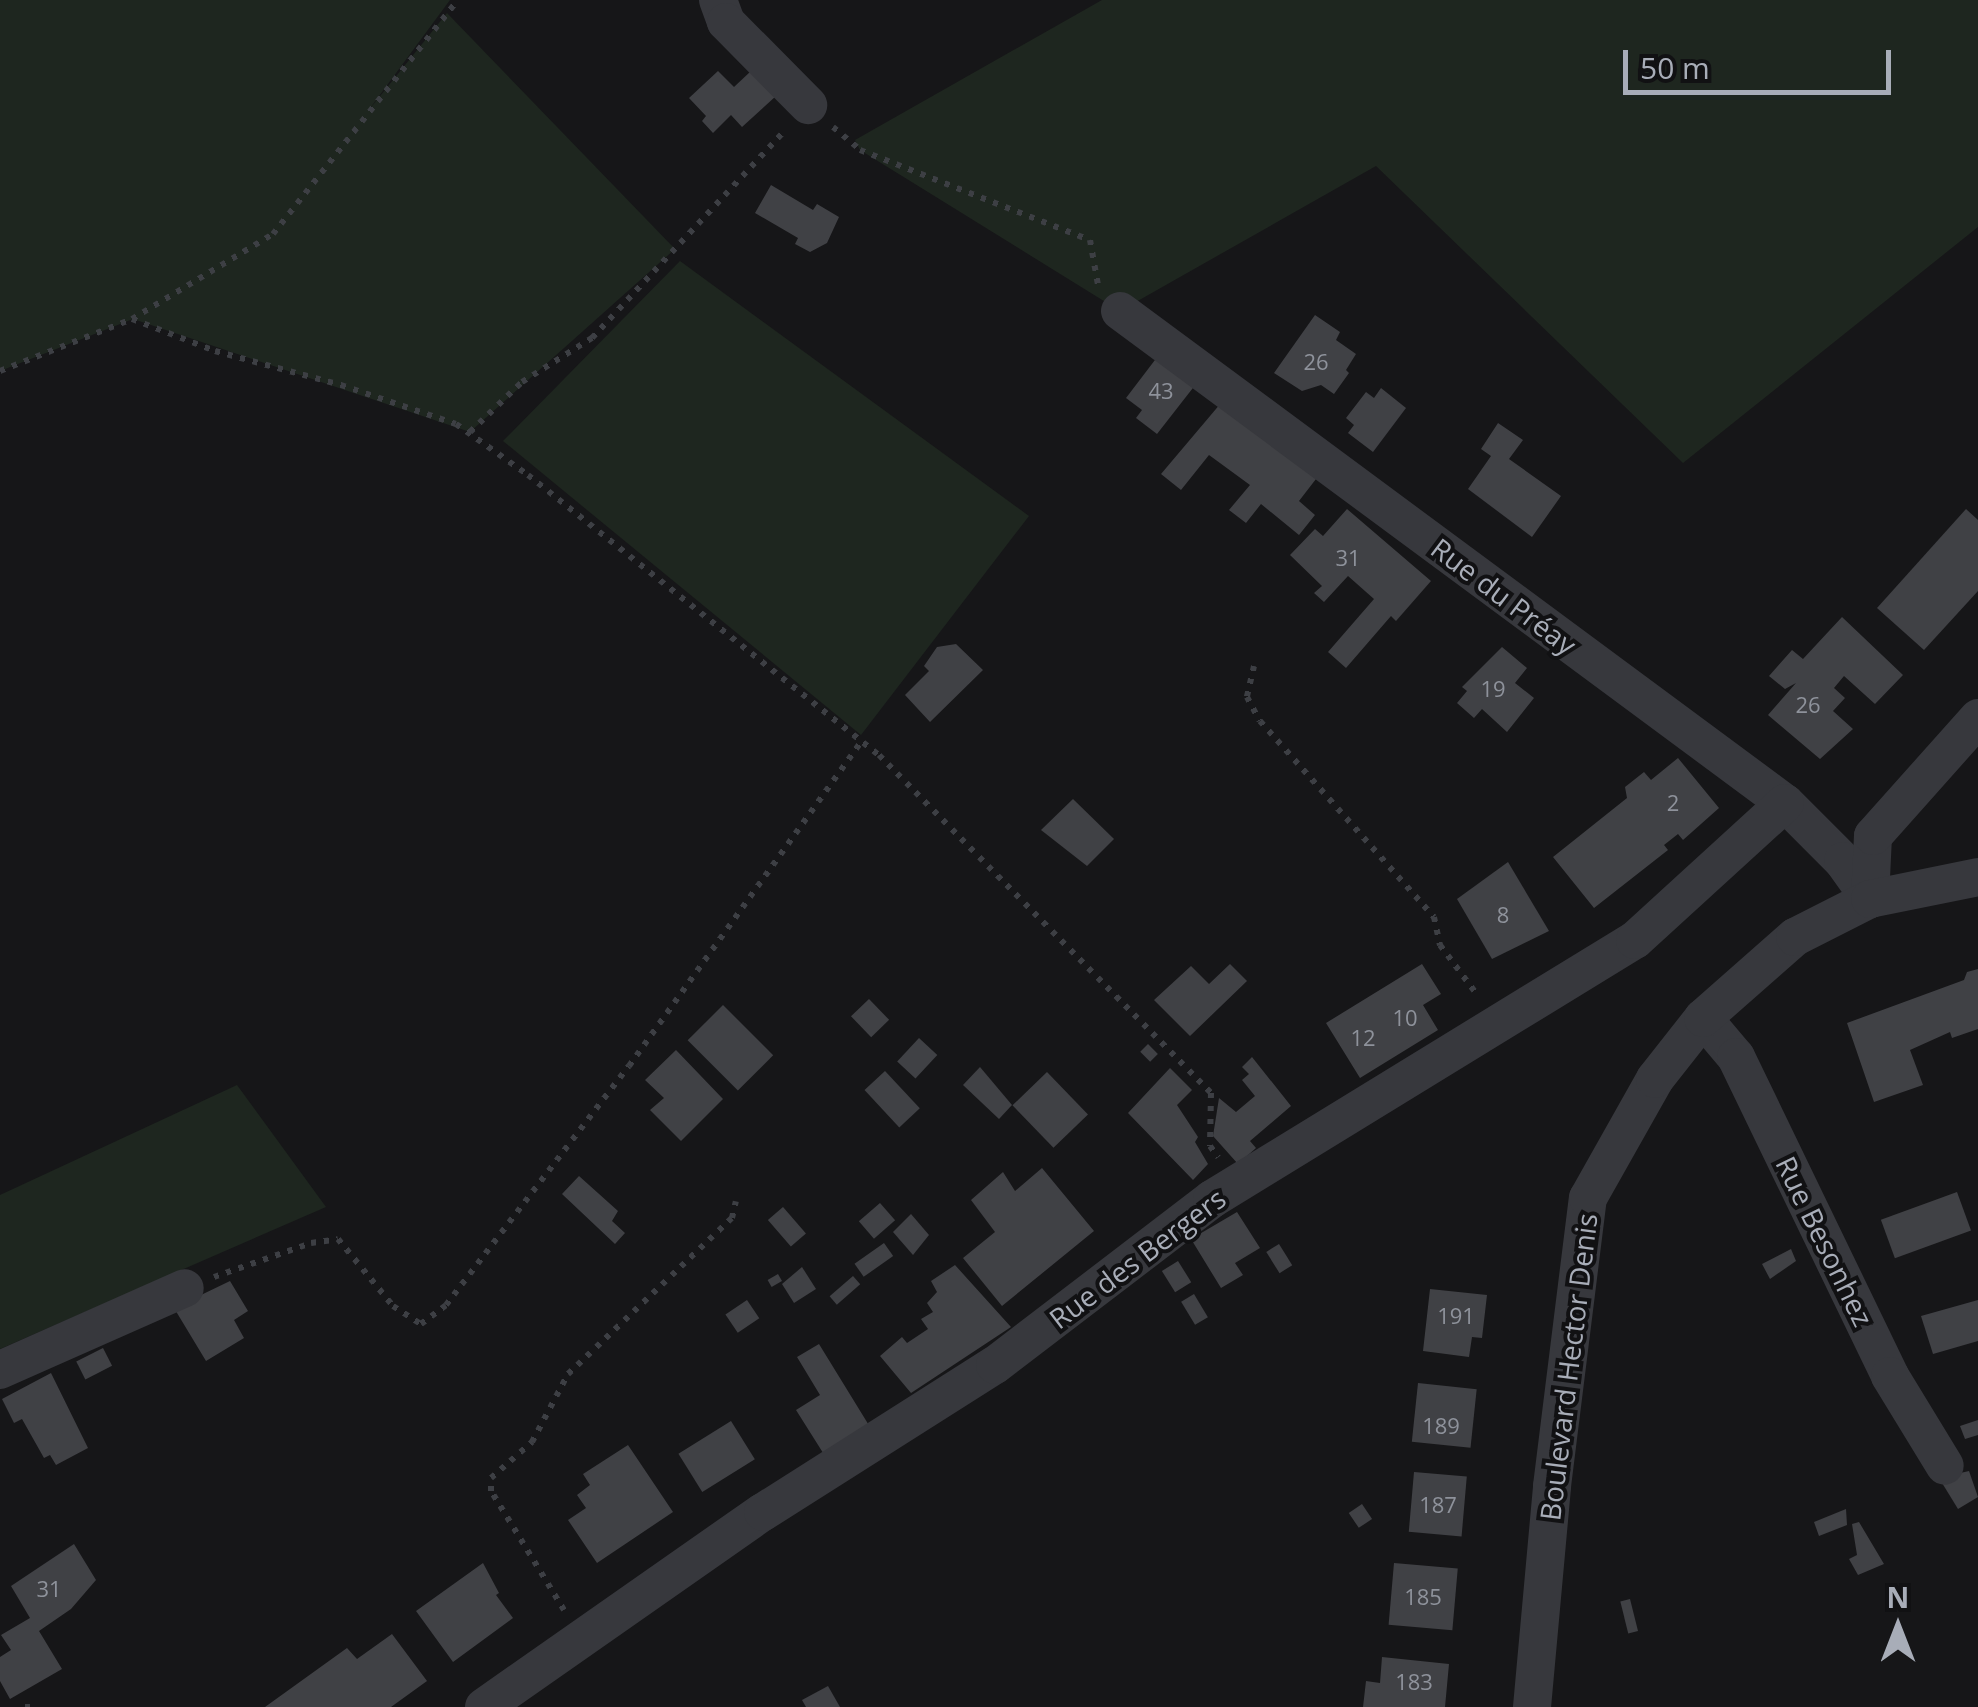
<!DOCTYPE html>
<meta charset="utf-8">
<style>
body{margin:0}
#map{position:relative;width:1978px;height:1707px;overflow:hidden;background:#161618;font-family:"Open Sans",sans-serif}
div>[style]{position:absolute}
.green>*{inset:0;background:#1e261f}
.building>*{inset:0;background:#404145;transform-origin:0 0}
.path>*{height:6px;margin-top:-3px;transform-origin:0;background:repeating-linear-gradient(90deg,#3d3f44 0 5px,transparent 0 13px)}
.minor>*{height:38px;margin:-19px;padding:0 19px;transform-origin:19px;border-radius:19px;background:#37383d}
span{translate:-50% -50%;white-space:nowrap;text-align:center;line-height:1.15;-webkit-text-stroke:8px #111113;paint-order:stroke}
.number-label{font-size:22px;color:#8e929b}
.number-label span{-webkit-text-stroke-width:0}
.street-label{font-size:28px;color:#a8adb8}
.north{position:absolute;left:1848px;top:1577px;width:100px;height:100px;-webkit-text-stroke:8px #111113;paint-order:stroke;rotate:0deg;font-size:28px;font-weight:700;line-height:40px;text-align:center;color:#a8adb8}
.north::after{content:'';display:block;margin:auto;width:35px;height:45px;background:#a8adb8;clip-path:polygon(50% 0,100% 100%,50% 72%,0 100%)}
.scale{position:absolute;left:1623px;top:50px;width:268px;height:45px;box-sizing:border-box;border:5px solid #a8adb8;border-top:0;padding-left:12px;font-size:30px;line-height:35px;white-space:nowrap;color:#a8adb8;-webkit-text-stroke:8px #111113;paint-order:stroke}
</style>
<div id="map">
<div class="green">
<i style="clip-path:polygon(0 0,450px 0,368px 111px,447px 13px,675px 249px,470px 432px,133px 319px,0 371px)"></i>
<i style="clip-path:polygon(1102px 0,1978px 0,1978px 227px,1683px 463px,1376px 166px,1120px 311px,860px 150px,855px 140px)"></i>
<i style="clip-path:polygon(680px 261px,1029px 516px,861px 735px,503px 441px)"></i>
<i style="clip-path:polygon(237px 1085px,326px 1207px,0 1349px,0 1195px)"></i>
</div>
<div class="building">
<i style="clip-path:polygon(718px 71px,734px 87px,751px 71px,776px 96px,742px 127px,731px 115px,713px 133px,702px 121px,706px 116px,689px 98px)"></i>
<i style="clip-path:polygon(771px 185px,813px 210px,817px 204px,839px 217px,827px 243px,810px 252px,795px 244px,798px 238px,755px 213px)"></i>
<i style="clip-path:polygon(1315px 315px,1340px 332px,1336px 340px,1356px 354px,1346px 370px,1349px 373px,1334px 394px,1321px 385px,1302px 391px,1274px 373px)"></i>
<i style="clip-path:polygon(1158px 356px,1196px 384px,1157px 434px,1136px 418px,1142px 410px,1126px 398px)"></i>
<i style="clip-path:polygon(1381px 388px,1406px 408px,1373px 452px,1348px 433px,1354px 425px,1346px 418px,1366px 392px,1374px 398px)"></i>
<i style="clip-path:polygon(1221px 403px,1316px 479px,1299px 501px,1315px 515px,1299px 535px,1261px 504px,1246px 523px,1229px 510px,1250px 485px,1209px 455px,1181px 490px,1161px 474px)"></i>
<i style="clip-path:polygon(1498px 423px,1523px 440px,1509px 459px,1561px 496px,1532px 537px,1468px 489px,1491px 456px,1481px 449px)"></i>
<i style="clip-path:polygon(1347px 509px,1431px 581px,1396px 621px,1391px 616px,1346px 668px,1328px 652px,1374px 599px,1348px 576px,1324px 602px,1314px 593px,1322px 586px,1290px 555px,1315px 529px,1323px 536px)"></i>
<i style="clip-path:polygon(1966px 509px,1978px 520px,1978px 591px,1924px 650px,1877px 608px)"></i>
<i style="clip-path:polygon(1842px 617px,1903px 675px,1875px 704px,1844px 676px,1834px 688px,1845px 698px,1833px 711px,1853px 729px,1820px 759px,1768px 715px,1796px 683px,1785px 689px,1769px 676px,1792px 650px,1803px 659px)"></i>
<i style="clip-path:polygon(956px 644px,983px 670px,930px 722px,905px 695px,929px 671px,924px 666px,937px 647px)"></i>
<i style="clip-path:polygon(1502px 647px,1527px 668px,1515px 683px,1534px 698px,1507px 732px,1482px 709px,1474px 718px,1457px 703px,1467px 691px,1462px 687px)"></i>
<i style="clip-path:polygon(1678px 758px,1719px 808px,1683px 840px,1678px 834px,1664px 845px,1668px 850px,1594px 908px,1553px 857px,1627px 798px,1625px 787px,1644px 772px,1651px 780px)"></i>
<i style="clip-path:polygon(1073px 799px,1114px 839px,1087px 866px,1041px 830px)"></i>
<i style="clip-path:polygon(1508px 862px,1549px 931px,1492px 959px,1457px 899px)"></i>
<i style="clip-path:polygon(1230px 964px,1247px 981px,1190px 1036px,1154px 1000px,1191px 966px,1209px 984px)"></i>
<i style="clip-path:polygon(1422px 964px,1441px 994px,1423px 1005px,1438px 1030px,1360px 1078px,1326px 1023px)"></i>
<i style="clip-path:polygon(1978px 969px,1978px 1029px,1952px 1038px,1950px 1032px,1910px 1050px,1923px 1085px,1874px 1102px,1847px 1023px,1964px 980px,1967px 972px)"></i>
<i style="left:869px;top:999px;width:29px;height:25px;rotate:46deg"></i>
<i style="left:723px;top:1005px;width:71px;height:50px;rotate:45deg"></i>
<i style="left:919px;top:1038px;width:25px;height:32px;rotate:43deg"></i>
<i style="left:1148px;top:1044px;width:14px;height:11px;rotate:45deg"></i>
<i style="clip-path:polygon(676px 1050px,723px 1099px,681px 1141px,650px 1110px,664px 1098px,645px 1080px)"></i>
<i style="clip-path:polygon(1252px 1057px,1291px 1106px,1250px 1141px,1256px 1148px,1238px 1164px,1213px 1136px,1219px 1098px,1236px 1112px,1255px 1096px,1242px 1080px,1249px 1074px,1242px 1067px)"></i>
<i style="clip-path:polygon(980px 1067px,1012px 1105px,999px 1119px,963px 1085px)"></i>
<i style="clip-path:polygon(1170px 1068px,1192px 1090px,1177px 1105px,1198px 1137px,1195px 1142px,1208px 1164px,1193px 1180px,1128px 1113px)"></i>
<i style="left:885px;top:1071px;width:51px;height:28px;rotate:47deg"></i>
<i style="left:1047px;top:1072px;width:59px;height:48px;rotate:46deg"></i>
<i style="clip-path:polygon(1042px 1168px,1094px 1231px,1002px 1306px,963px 1258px,995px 1232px,971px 1200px,1003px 1172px,1015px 1191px)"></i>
<i style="clip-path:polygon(579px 1176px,618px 1211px,612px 1221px,625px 1233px,615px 1244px,562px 1194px)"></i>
<i style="left:1957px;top:1192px;width:41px;height:81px;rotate:70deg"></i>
<i style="left:880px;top:1203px;width:23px;height:28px;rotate:49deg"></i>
<i style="left:783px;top:1207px;width:35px;height:20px;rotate:49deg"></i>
<i style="clip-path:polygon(1237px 1212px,1260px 1248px,1235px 1263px,1243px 1275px,1221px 1288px,1191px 1239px)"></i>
<i style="clip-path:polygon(911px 1214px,929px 1235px,913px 1255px,893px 1232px)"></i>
<i style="left:884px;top:1243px;width:16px;height:36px;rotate:55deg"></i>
<i style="left:1279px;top:1244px;width:25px;height:15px;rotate:58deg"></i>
<i style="clip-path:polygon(1791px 1249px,1796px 1261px,1770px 1279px,1762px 1264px)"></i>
<i style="left:1178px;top:1261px;width:25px;height:19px;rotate:58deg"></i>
<i style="clip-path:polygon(955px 1265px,1011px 1327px,911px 1393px,880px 1356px,902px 1337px,907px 1343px,928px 1329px,921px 1319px,933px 1312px,927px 1303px,937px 1292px,931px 1281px)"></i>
<i style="clip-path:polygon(802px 1267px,816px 1289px,794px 1303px,782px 1284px)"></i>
<i style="left:778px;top:1274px;width:8px;height:12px;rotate:60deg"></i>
<i style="left:853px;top:1276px;width:11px;height:31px;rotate:49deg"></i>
<i style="clip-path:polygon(230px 1281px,248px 1311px,234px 1320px,244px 1338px,206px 1361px,174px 1308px)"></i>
<i style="clip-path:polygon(1430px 1289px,1487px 1295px,1482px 1338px,1472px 1337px,1469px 1357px,1423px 1351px)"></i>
<i style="left:1194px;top:1294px;width:27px;height:15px;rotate:59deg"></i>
<i style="left:747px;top:1300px;width:22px;height:26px;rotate:56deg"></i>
<i style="clip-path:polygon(1978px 1300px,1978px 1341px,1933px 1354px,1921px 1316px)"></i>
<i style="clip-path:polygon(819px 1344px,870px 1427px,825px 1456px,796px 1410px,820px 1395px,797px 1357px)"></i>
<i style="left:103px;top:1348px;width:20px;height:30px;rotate:63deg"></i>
<i style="clip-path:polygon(51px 1373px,88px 1448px,56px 1465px,50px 1455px,44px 1458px,22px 1419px,14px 1423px,2px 1399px)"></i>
<i style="left:1418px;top:1383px;width:59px;height:59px;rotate:6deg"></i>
<i style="clip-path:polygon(1978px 1420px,1978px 1435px,1965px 1439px,1960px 1426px)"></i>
<i style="left:731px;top:1421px;width:45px;height:62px;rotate:58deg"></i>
<i style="clip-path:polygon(628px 1445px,673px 1512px,597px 1563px,568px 1520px,586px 1508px,577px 1495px,590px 1485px,583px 1474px)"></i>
<i style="clip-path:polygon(1969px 1471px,1978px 1497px,1958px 1509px,1939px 1478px)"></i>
<i style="left:1414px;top:1472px;width:53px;height:60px;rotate:5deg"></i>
<i style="left:1362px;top:1504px;width:18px;height:16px;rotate:56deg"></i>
<i style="clip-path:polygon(1846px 1509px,1847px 1525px,1819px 1536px,1814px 1522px)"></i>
<i style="clip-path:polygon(1859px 1522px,1884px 1564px,1858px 1575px,1849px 1559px,1857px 1555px,1852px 1524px)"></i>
<i style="clip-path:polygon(74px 1544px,96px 1580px,71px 1609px,39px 1631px,62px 1669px,10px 1699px,0 1681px,0 1657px,11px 1650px,1px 1635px,30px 1618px,11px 1586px)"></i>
<i style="clip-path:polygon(483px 1563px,499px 1593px,496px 1595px,513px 1618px,453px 1662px,416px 1611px)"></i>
<i style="left:1394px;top:1563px;width:64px;height:62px;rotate:5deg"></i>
<i style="left:1630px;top:1599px;width:33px;height:10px;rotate:76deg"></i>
<i style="clip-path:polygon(392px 1634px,427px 1681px,391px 1707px,265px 1707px,347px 1648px,357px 1659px)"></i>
<i style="clip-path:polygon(1382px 1657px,1449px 1664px,1445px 1707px,1363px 1707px,1366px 1681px,1380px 1683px)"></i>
<i style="clip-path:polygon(828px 1686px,840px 1707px,806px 1707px,802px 1700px)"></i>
</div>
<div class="path">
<i style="left:833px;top:127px;width:35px;rotate:40deg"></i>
<i style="left:860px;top:150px;width:247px;rotate:21.4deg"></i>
<i style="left:1090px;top:240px;width:46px;rotate:79.9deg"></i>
<i style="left:132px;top:319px;width:89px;rotate:21.1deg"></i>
<i style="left:215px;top:351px;width:131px;rotate:15.1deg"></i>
<i style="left:341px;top:385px;width:121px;rotate:18.7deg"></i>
<i style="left:456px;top:424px;width:88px;rotate:35.3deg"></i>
<i style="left:528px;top:475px;width:449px;rotate:38.6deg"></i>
<i style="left:879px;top:755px;width:474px;rotate:45.5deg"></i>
<i style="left:1211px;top:1093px;width:53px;rotate:91.1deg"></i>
<i style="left:1210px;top:1146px;width:14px;rotate:54deg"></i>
<i style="left:0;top:371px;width:142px;rotate:-21.5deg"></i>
<i style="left:132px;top:319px;width:165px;rotate:-31.1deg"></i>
<i style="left:273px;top:234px;width:298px;rotate:-51.7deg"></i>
<i style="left:470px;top:432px;width:72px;rotate:-43.9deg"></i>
<i style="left:522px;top:382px;width:83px;rotate:-32.2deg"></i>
<i style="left:592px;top:338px;width:284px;rotate:-47.1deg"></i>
<i style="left:1254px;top:666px;width:32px;rotate:103deg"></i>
<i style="left:1247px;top:697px;width:27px;rotate:62deg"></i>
<i style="left:1260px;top:721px;width:262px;rotate:48.4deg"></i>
<i style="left:1434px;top:917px;width:29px;rotate:78deg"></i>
<i style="left:1440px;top:945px;width:64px;rotate:53.3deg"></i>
<i style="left:214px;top:1277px;width:103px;rotate:-19.3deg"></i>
<i style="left:311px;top:1243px;width:27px;rotate:-8deg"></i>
<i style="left:338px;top:1239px;width:87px;rotate:50.6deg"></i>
<i style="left:393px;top:1306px;width:33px;rotate:33deg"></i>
<i style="left:421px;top:1324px;width:31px;rotate:-37deg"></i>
<i style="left:446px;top:1305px;width:301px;rotate:-52.6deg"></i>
<i style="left:629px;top:1066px;width:400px;rotate:-54.4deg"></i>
<i style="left:564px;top:1610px;width:140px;rotate:-121.5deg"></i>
<i style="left:491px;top:1491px;width:13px;rotate:-90deg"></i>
<i style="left:491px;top:1478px;width:55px;rotate:-41.3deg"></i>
<i style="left:532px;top:1442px;width:77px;rotate:-62.1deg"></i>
<i style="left:568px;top:1374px;width:226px;rotate:-43.6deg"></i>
<i style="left:732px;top:1218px;width:17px;rotate:-77deg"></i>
<i style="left:25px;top:1707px;width:13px"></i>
</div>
<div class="minor">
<i style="left:718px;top:0;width:23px;rotate:70deg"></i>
<i style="left:726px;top:22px;width:117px;rotate:45.3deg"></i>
<i style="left:1120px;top:311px;width:827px;rotate:36.5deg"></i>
<i style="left:1785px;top:803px;width:82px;rotate:45deg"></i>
<i style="left:1843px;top:861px;width:47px;rotate:54.6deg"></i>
<i style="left:1870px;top:899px;width:63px;rotate:-87.3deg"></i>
<i style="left:1873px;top:836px;width:158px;rotate:-48.3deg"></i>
<i style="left:1703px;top:1018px;width:51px;rotate:49.8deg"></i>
<i style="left:1736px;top:1057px;width:354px;rotate:64.2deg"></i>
<i style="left:1890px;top:1376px;width:105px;rotate:58.6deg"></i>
<i style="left:0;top:1370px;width:202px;rotate:-23.9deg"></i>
<i style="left:484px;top:1707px;width:340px;rotate:-35deg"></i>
<i style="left:763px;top:1512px;width:275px;rotate:-32.4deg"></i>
<i style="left:995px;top:1365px;width:273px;rotate:-37.4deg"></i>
<i style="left:1212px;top:1199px;width:496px;rotate:-31.5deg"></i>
<i style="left:1635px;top:940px;width:203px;rotate:-42.4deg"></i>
<i style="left:1532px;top:1707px;width:222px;rotate:-84.8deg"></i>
<i style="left:1552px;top:1486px;width:290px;rotate:-82.9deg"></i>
<i style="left:1588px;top:1198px;width:137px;rotate:-60.6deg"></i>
<i style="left:1655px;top:1079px;width:78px;rotate:-51.8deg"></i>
<i style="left:1703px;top:1018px;width:123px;rotate:-41.4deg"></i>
<i style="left:1795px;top:937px;width:84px;rotate:-26.9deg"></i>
<i style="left:1870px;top:899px;width:110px;rotate:-11.5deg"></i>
</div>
<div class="number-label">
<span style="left:1316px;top:362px">26</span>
<span style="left:1161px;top:391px">43</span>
<span style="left:1348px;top:558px">31</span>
<span style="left:1493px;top:689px">19</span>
<span style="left:1808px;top:705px">26</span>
<span style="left:1673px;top:803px">2</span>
<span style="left:1503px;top:915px">8</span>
<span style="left:1405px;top:1018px">10</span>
<span style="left:1363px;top:1038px">12</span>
<span style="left:1456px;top:1316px">191</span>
<span style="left:1441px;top:1426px">189</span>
<span style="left:1438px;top:1505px">187</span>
<span style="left:49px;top:1589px">31</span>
<span style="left:1423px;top:1597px">185</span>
<span style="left:1414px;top:1682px">183</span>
</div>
<div class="street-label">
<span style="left:1504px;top:596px;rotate:37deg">Rue du Préay</span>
<span style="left:1825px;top:1241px;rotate:64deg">Rue Besonhez</span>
<span style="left:1137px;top:1258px;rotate:-37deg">Rue des Bergers</span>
<span style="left:1568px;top:1367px;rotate:-83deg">Boulevard Hector Denis</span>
</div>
<div class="north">N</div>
<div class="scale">50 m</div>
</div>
